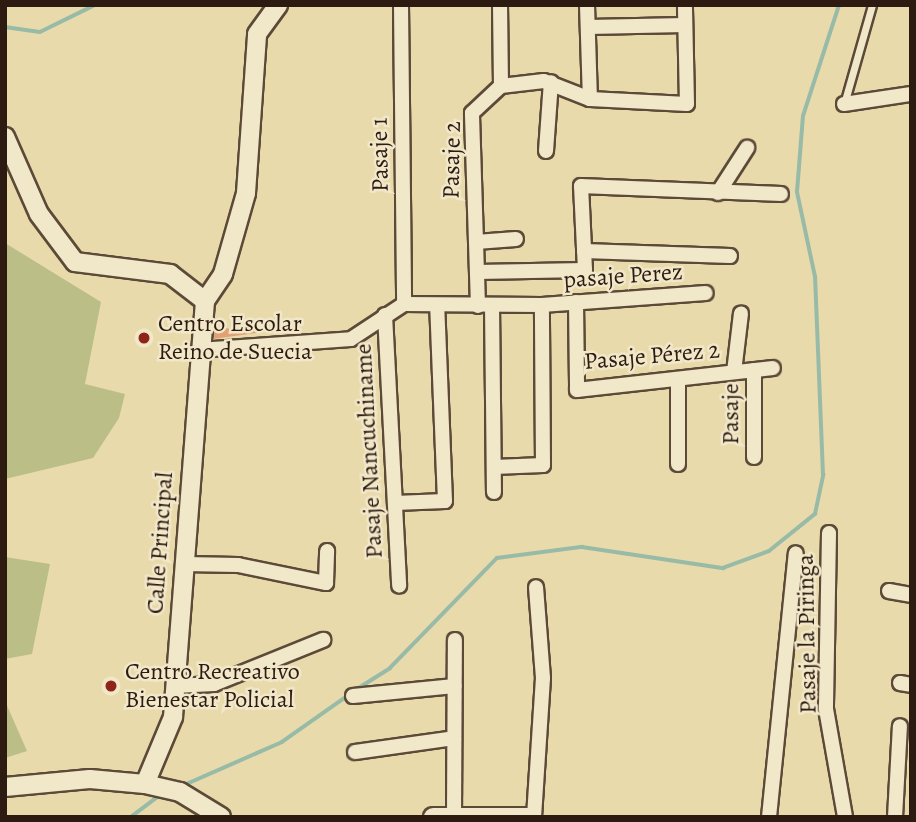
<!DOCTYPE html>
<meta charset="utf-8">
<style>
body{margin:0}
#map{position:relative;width:916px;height:822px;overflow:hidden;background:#e9daac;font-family:Alegreya,serif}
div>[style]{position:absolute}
.green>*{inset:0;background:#bbbe87}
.stream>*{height:3.5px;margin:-1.75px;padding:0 1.75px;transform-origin:1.75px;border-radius:1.75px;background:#98bba7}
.building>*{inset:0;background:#e1a175}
.roads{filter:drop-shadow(2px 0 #5c4a38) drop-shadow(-2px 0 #5c4a38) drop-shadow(0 2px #5c4a38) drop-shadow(0 -2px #5c4a38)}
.service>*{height:7px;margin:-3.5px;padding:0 3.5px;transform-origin:3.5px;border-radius:3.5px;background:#f1e7c9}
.minor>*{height:14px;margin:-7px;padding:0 7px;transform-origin:7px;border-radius:7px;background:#f1e7c9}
.tertiary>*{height:18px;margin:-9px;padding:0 9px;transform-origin:9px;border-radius:9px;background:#f1e7c9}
.dots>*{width:19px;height:19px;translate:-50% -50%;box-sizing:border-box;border:4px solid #f1e7c9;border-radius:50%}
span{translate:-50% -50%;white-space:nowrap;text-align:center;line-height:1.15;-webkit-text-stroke:5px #f1e7c9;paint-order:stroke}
.street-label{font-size:24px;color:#2d1a11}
.poi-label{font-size:24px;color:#2d1a11}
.left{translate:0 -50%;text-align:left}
.frame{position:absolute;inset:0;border:7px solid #2d1a11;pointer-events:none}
</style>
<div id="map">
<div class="green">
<i style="clip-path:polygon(5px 243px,101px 302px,85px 384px,125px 394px,119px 418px,93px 458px,5px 479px)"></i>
<i style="clip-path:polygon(5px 557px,50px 564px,32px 654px,5px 659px)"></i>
<i style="clip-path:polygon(5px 701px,27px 751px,5px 758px)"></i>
</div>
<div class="stream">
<i style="left:5px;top:27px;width:35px;rotate:8deg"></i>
<i style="left:40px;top:32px;width:61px;rotate:-26.1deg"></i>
<i style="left:357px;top:689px;width:39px;rotate:-32deg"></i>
<i style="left:390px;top:668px;width:153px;rotate:-45.8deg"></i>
<i style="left:497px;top:558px;width:86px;rotate:-7.4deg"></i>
<i style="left:582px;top:547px;width:143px;rotate:8.5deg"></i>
<i style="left:723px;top:568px;width:49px;rotate:-20.3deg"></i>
<i style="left:769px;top:551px;width:59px;rotate:-38.8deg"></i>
<i style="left:815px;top:514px;width:40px;rotate:-78deg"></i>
<i style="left:823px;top:475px;width:198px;rotate:-92.3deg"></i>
<i style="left:815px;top:277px;width:87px;rotate:-102deg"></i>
<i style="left:797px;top:192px;width:76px;rotate:-85.5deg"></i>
<i style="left:803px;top:116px;width:117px;rotate:-72deg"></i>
<i style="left:182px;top:786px;width:109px;rotate:-23.7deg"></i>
<i style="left:282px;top:742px;width:83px;rotate:-35.2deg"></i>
<i style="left:131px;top:817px;width:34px;rotate:-37deg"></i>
</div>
<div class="building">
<i style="clip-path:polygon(214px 327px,264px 332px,213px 339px)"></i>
</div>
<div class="roads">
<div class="service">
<i style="left:844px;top:104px;width:103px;rotate:-74.2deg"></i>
</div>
<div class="minor">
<i style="left:401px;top:5px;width:299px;rotate:89.4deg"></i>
<i style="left:587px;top:5px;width:94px;rotate:88.2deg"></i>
<i style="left:588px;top:27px;width:97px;rotate:-1.2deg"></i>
<i style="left:501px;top:86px;width:43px;rotate:-6.6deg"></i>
<i style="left:544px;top:81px;width:49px;rotate:21.4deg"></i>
<i style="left:590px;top:99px;width:97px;rotate:3deg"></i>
<i style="left:687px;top:104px;width:99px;rotate:-91.2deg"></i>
<i style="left:844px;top:104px;width:68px;rotate:-8.5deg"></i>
<i style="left:546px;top:151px;width:69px;rotate:-85.9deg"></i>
<i style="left:718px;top:193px;width:54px;rotate:-57.2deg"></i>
<i style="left:476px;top:242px;width:40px;rotate:-4.3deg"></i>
<i style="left:584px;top:251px;width:146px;rotate:2deg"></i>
<i style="left:477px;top:272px;width:108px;rotate:-1.1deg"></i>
<i style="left:585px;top:270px;width:84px;rotate:-92.7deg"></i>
<i style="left:581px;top:186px;width:200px;rotate:2.3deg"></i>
<i style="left:576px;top:302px;width:88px;rotate:89.3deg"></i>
<i style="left:577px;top:390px;width:197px;rotate:-6.4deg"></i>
<i style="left:492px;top:305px;width:187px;rotate:89.4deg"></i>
<i style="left:478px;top:306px;width:193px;rotate:-91.8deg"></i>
<i style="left:472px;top:113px;width:40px;rotate:-43deg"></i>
<i style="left:501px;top:86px;width:81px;rotate:-90.7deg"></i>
<i style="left:385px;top:315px;width:271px;rotate:87deg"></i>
<i style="left:199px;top:350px;width:152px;rotate:-4.1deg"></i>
<i style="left:351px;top:339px;width:64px;rotate:-33.4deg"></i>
<i style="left:404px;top:304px;width:138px;rotate:0.4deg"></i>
<i style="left:542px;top:305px;width:164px;rotate:-4.2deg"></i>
<i style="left:754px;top:370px;width:87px;rotate:90deg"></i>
<i style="left:734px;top:372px;width:59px;rotate:-83.2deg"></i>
<i style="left:678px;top:379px;width:85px;rotate:90deg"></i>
<i style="left:494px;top:467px;width:49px;rotate:-2.3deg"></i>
<i style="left:543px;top:465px;width:160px;rotate:-90.4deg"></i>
<i style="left:395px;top:503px;width:50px;rotate:-2.3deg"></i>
<i style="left:445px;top:501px;width:195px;rotate:-92.3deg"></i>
<i style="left:829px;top:533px;width:176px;rotate:91deg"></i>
<i style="left:826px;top:709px;width:110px;rotate:80deg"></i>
<i style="left:184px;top:564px;width:54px;rotate:1.1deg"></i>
<i style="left:238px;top:565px;width:90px;rotate:11.6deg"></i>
<i style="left:326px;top:583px;width:32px;rotate:-88deg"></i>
<i style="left:889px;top:591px;width:22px;rotate:10deg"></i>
<i style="left:900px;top:683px;width:11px;rotate:10deg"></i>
<i style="left:175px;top:686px;width:39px;rotate:-3deg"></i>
<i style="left:214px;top:684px;width:118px;rotate:-22deg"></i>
<i style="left:353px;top:696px;width:102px;rotate:-5.6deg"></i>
<i style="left:355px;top:752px;width:100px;rotate:-8deg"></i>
<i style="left:454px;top:814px;width:174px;rotate:-89.7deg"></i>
<i style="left:534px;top:817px;width:139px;rotate:-86.3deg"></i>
<i style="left:543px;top:678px;width:91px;rotate:-94.4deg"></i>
<i style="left:769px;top:817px;width:265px;rotate:-84.2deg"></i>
<i style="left:895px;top:817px;width:91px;rotate:-86.9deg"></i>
</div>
<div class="tertiary">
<i style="left:5px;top:137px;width:84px;rotate:66.2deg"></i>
<i style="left:39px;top:214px;width:60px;rotate:53.1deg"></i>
<i style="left:75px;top:262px;width:96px;rotate:7.2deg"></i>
<i style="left:170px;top:274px;width:44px;rotate:37.6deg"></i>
<i style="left:145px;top:784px;width:73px;rotate:-67.3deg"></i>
<i style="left:173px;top:717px;width:417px;rotate:-85.6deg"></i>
<i style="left:205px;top:301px;width:32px;rotate:-56deg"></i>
<i style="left:223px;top:274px;width:84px;rotate:-74.1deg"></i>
<i style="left:246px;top:193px;width:159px;rotate:-86deg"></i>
<i style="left:257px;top:34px;width:36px;rotate:-54deg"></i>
<i style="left:5px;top:787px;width:85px;rotate:-5.4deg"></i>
<i style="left:90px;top:779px;width:55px;rotate:5.2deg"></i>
<i style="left:145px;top:784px;width:36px;rotate:13deg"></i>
<i style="left:180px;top:792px;width:48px;rotate:31.4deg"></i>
<i style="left:433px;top:817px;width:96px"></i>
</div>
</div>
<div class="dots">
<i style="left:144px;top:338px;background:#8f2418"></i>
<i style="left:111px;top:686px;background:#8f2418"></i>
</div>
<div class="street-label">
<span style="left:380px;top:155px;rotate:-91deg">Pasaje 1</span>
<span style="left:452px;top:160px;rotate:-89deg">Pasaje 2</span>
<span style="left:623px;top:276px;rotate:-4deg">pasaje Perez</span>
<span style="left:652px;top:356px;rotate:-5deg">Pasaje Pérez 2</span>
<span style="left:731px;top:414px;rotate:-90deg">Pasaje</span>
<span style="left:369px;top:451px;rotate:-93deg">Pasaje Nancuchiname</span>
<span style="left:160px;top:543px;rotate:-86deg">Calle Principal</span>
<span style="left:807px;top:634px;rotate:-91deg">Pasaje la Piringa</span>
</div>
<div class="poi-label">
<span class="left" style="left:158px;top:338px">Centro Escolar<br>Reino de Suecia</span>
<span class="left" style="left:125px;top:686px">Centro Recreativo<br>Bienestar Policial</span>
</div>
<div class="frame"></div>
</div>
